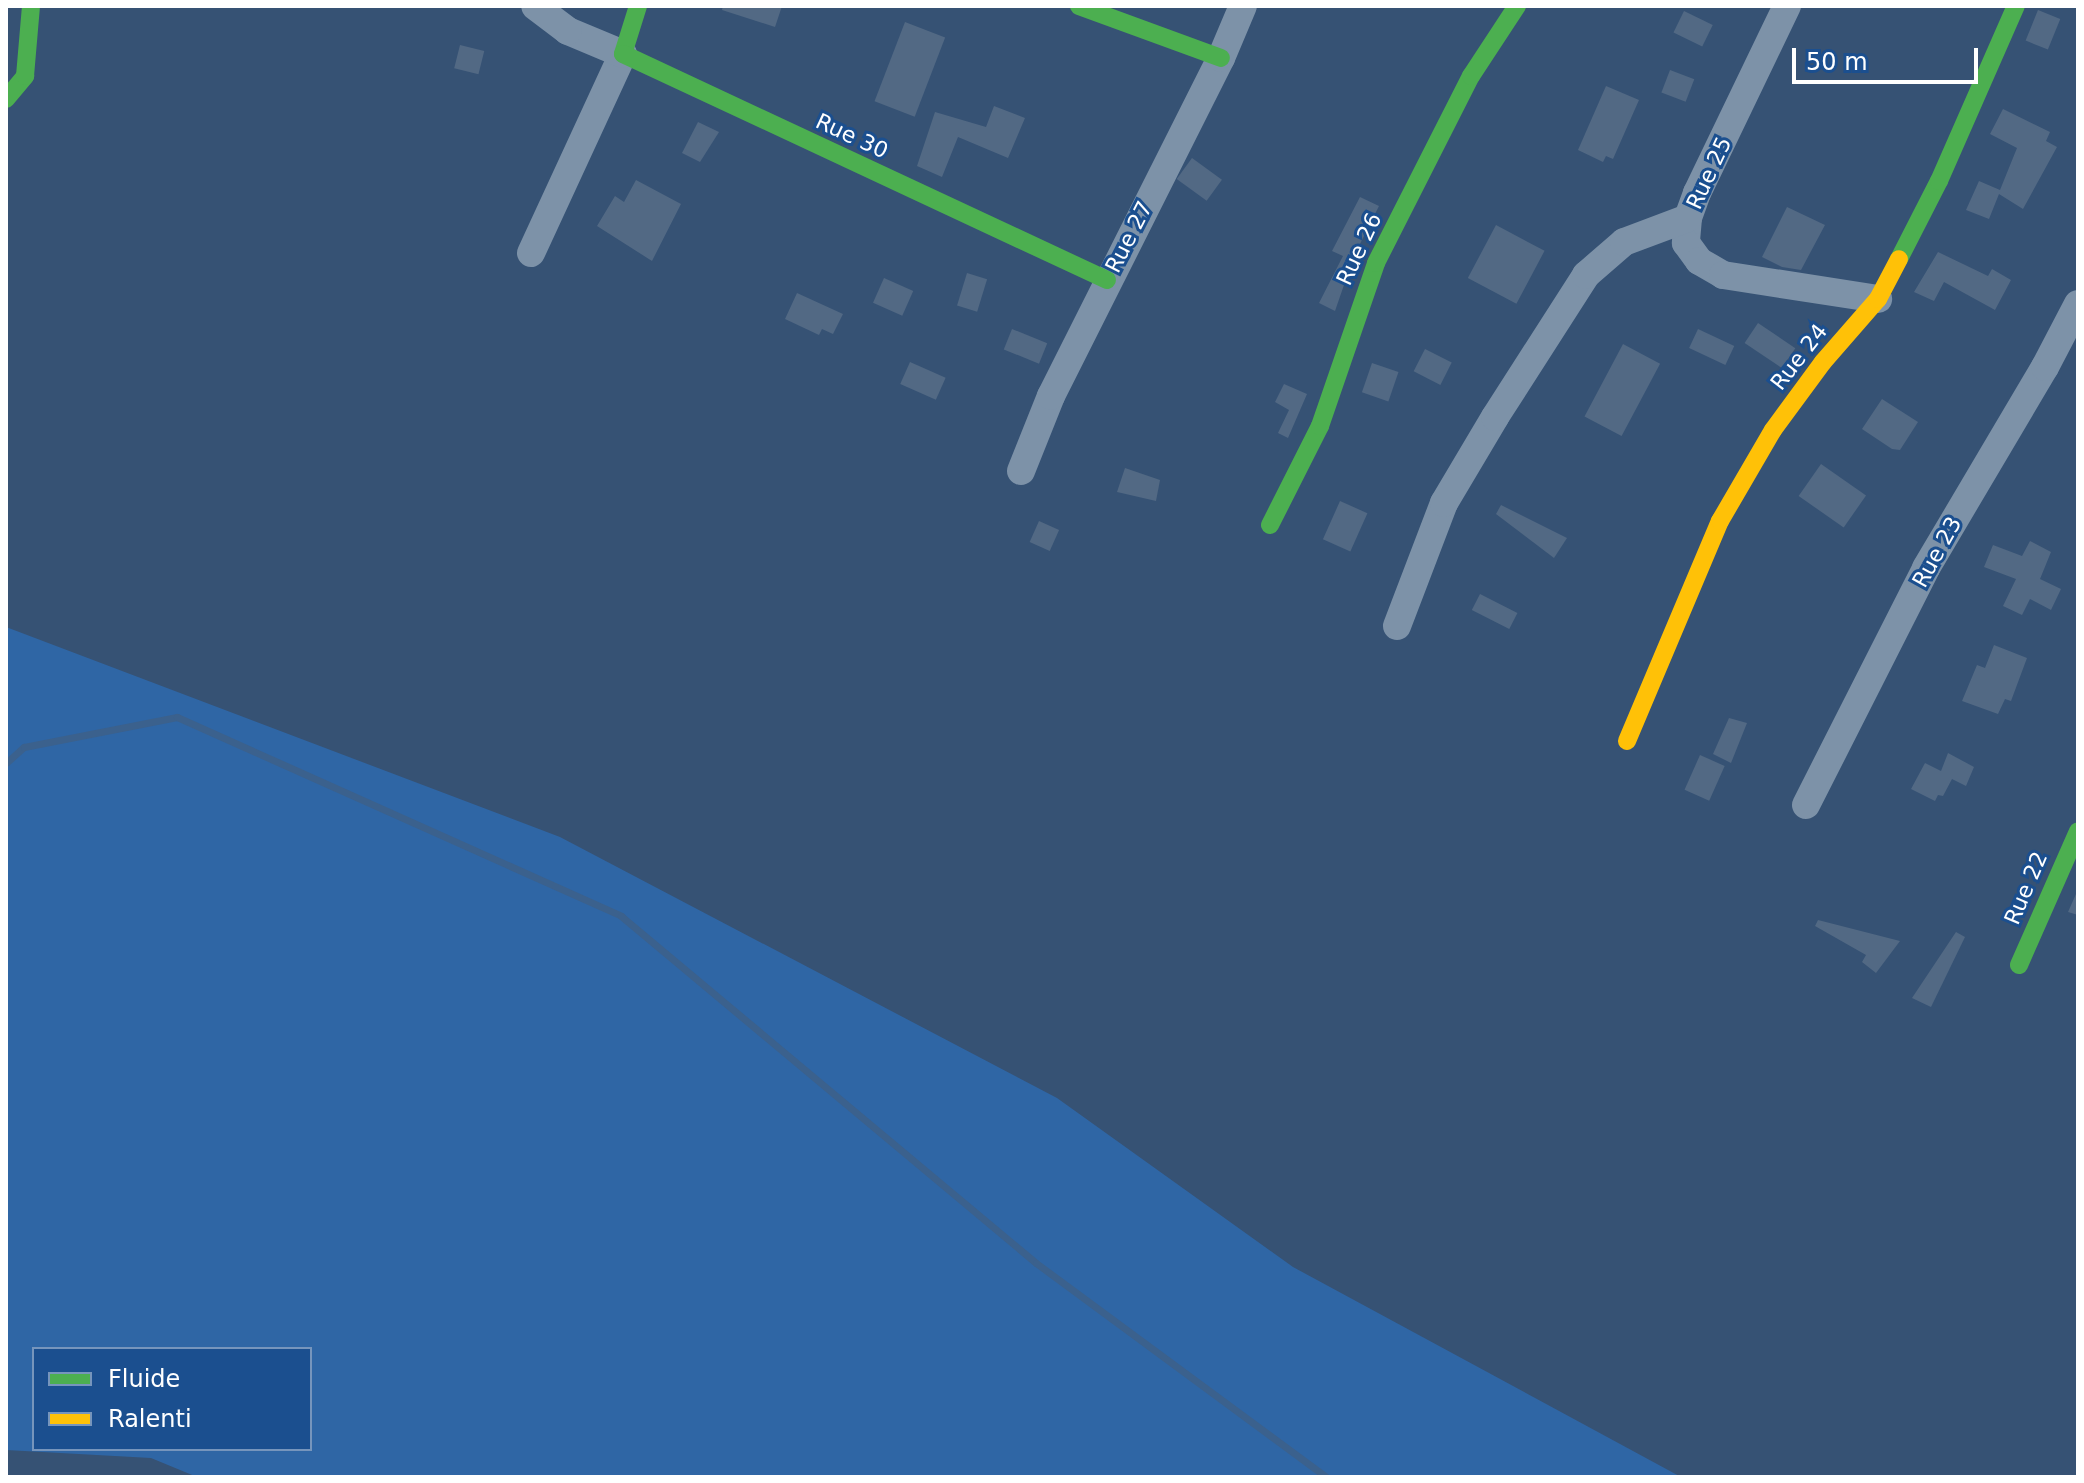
<!DOCTYPE html>
<style>
body{margin:0}
#map{position:relative;width:2084px;height:1483px;overflow:hidden;background:#365274;font-family:"DejaVu Sans",sans-serif}
div>[style]{position:absolute}
.green>*{inset:0;background:#2f66a5}
.stream>*{height:7px;margin:-3.5px;padding:0 3.5px;transform-origin:3.5px;border-radius:3.5px;background:#3b618d}
.building>*{inset:0;background:#526984;transform-origin:0 0}
.street>*{height:28px;margin:-14px;padding:0 14px;transform-origin:14px;border-radius:14px;background:#7d92a8}
.fast>*{height:18px;margin:-9px;padding:0 9px;transform-origin:9px;border-radius:9px;background:#4caf50}
.slow>*{height:18px;margin:-9px;padding:0 9px;transform-origin:9px;border-radius:9px;background:#ffc107}
span{translate:-50% -50%;white-space:nowrap;text-align:center;line-height:1.15;-webkit-text-stroke:6px #1b4f8f;paint-order:stroke}
.street-label{font-size:22px;color:#fff}
.frame{position:absolute;inset:0;border:8px solid #fff;pointer-events:none}
.legend{position:absolute;left:32px;top:1347px;width:280px;height:104px;box-sizing:border-box;background:#1b4f8f;border:2px solid #7695bc;margin:0;padding:10px 14px;list-style:none;font-size:24px;color:#fff}
.legend li{display:flex;align-items:center;gap:16px;height:40px}
.legend b{width:40px;border:2px solid #7695bc}
.scale{position:absolute;left:1792px;top:48px;width:186px;height:36px;box-sizing:border-box;border:4px solid #fff;border-top:0;padding-left:10px;font-size:24px;line-height:28px;white-space:nowrap;color:#fff;-webkit-text-stroke:6px #1b4f8f;paint-order:stroke}
</style>
<div id="map">
<div class="green">
<i style="clip-path:polygon(evenodd,6px 627px,560px 837px,1057px 1098px,1293px 1267px,1681px 1477px,197px 1477px,151px 1458px,6px 1450px,6px 627px,34px 1349px,310px 1349px,310px 1449px,34px 1449px,34px 1349px)"></i>
</div>
<div class="stream">
<i style="left:6px;top:763px;width:24px;rotate:-42deg"></i>
<i style="left:24px;top:747px;width:156px;rotate:-11.1deg"></i>
<i style="left:177px;top:717px;width:487px;rotate:24.1deg"></i>
<i style="left:621px;top:916px;width:541px;rotate:39.9deg"></i>
<i style="left:1036px;top:1263px;width:360px;rotate:36.4deg"></i>
</div>
<div class="building">
<i style="clip-path:polygon(723px 6px,782px 6px,775px 27px,722px 10px)"></i>
<i style="left:2038px;top:10px;width:24px;height:33px;rotate:22deg"></i>
<i style="left:1684px;top:11px;width:32px;height:24px;rotate:26deg"></i>
<i style="left:905px;top:22px;width:43px;height:85px;rotate:21deg"></i>
<i style="left:460px;top:45px;width:25px;height:24px;rotate:14deg"></i>
<i style="left:1670px;top:70px;width:26px;height:24px;rotate:21deg"></i>
<i style="clip-path:polygon(1606px 86px,1639px 100px,1613px 159px,1606px 156px,1603px 162px,1578px 150px)"></i>
<i style="clip-path:polygon(994px 106px,1025px 118px,1008px 158px,958px 137px,942px 177px,917px 166px,935px 112px,986px 127px)"></i>
<i style="clip-path:polygon(2003px 109px,2050px 132px,2046px 141px,2057px 147px,2023px 209px,1999px 194px,1989px 219px,1966px 210px,1979px 181px,2000px 190px,2017px 148px,1990px 134px)"></i>
<i style="clip-path:polygon(698px 122px,719px 132px,700px 162px,682px 153px)"></i>
<i style="left:1192px;top:158px;width:37px;height:26px;rotate:36deg"></i>
<i style="clip-path:polygon(636px 180px,681px 204px,652px 261px,597px 226px,615px 196px,624px 202px)"></i>
<i style="clip-path:polygon(1360px 197px,1379px 206px,1354px 256px,1335px 311px,1319px 303px,1343px 256px,1332px 251px)"></i>
<i style="clip-path:polygon(1787px 207px,1825px 225px,1801px 270px,1782px 267px,1762px 257px)"></i>
<i style="left:1496px;top:225px;width:55px;height:60px;rotate:28deg"></i>
<i style="clip-path:polygon(1938px 252px,1988px 276px,1992px 269px,2011px 280px,1995px 310px,1944px 282px,1934px 301px,1914px 292px)"></i>
<i style="left:967px;top:273px;width:21px;height:34px;rotate:17deg"></i>
<i style="left:884px;top:278px;width:32px;height:27px;rotate:24deg"></i>
<i style="clip-path:polygon(797px 293px,843px 314px,833px 334px,822px 329px,819px 335px,785px 319px)"></i>
<i style="left:1758px;top:323px;width:45px;height:24px;rotate:34deg"></i>
<i style="left:1012px;top:329px;width:38px;height:22px;rotate:22deg"></i>
<i style="left:1698px;top:329px;width:40px;height:21px;rotate:25deg"></i>
<i style="left:1623px;top:344px;width:42px;height:82px;rotate:28deg"></i>
<i style="left:1425px;top:349px;width:30px;height:25px;rotate:27deg"></i>
<i style="left:910px;top:362px;width:39px;height:24px;rotate:24deg"></i>
<i style="left:1372px;top:363px;width:28px;height:31px;rotate:19deg"></i>
<i style="clip-path:polygon(1284px 384px,1307px 394px,1288px 438px,1278px 433px,1289px 410px,1275px 402px)"></i>
<i style="clip-path:polygon(1882px 399px,1918px 422px,1900px 450px,1892px 449px,1862px 429px)"></i>
<i style="left:1821px;top:464px;width:55px;height:39px;rotate:35deg"></i>
<i style="clip-path:polygon(1125px 468px,1160px 480px,1156px 501px,1117px 492px)"></i>
<i style="left:1340px;top:501px;width:30px;height:42px;rotate:24deg"></i>
<i style="clip-path:polygon(1501px 505px,1567px 538px,1554px 558px,1496px 514px)"></i>
<i style="left:1039px;top:521px;width:22px;height:23px;rotate:24deg"></i>
<i style="clip-path:polygon(2030px 541px,2051px 552px,2040px 579px,2061px 589px,2051px 610px,2030px 599px,2022px 615px,2003px 606px,2016px 579px,1984px 567px,1993px 545px,2022px 556px)"></i>
<i style="left:1480px;top:594px;width:42px;height:18px;rotate:27deg"></i>
<i style="clip-path:polygon(1994px 645px,2027px 658px,2011px 701px,2005px 699px,1998px 714px,1962px 701px,1977px 665px,1985px 668px)"></i>
<i style="clip-path:polygon(1729px 718px,1747px 723px,1731px 763px,1713px 754px)"></i>
<i style="clip-path:polygon(1948px 753px,1974px 767px,1966px 786px,1952px 779px,1943px 796px,1938px 795px,1935px 801px,1911px 789px,1925px 763px,1941px 771px)"></i>
<i style="left:1700px;top:755px;width:27px;height:38px;rotate:24deg"></i>
<i style="clip-path:polygon(2076px 894px,2078px 894px,2078px 915px,2068px 912px)"></i>
<i style="clip-path:polygon(1818px 920px,1900px 941px,1876px 973px,1862px 962px,1866px 955px,1815px 926px)"></i>
<i style="clip-path:polygon(1956px 932px,1965px 937px,1931px 1007px,1912px 998px)"></i>
</div>
<div class="street">
<i style="left:1787px;top:6px;width:208px;rotate:115.7deg"></i>
<i style="left:1697px;top:193px;width:27px;rotate:110deg"></i>
<i style="left:1688px;top:218px;width:25px;rotate:95deg"></i>
<i style="left:1686px;top:243px;width:22px;rotate:54deg"></i>
<i style="left:1699px;top:261px;width:28px;rotate:30deg"></i>
<i style="left:1723px;top:275px;width:157px;rotate:8.8deg"></i>
<i style="left:531px;top:253px;width:219px;rotate:-65.2deg"></i>
<i style="left:623px;top:54px;width:60px;rotate:-157.3deg"></i>
<i style="left:568px;top:31px;width:41px;rotate:-142.9deg"></i>
<i style="left:1021px;top:471px;width:81px;rotate:-68.2deg"></i>
<i style="left:1051px;top:396px;width:378px;rotate:-63.3deg"></i>
<i style="left:1221px;top:58px;width:56px;rotate:-67.1deg"></i>
<i style="left:1397px;top:626px;width:132px;rotate:-69.1deg"></i>
<i style="left:1444px;top:503px;width:100px;rotate:-59.3deg"></i>
<i style="left:1495px;top:417px;width:169px;rotate:-57.3deg"></i>
<i style="left:1586px;top:275px;width:50px;rotate:-41deg"></i>
<i style="left:1624px;top:242px;width:68px;rotate:-20.6deg"></i>
<i style="left:1806px;top:805px;width:266px;rotate:-63.1deg"></i>
<i style="left:1926px;top:568px;width:234px;rotate:-59.4deg"></i>
<i style="left:2045px;top:367px;width:71px;rotate:-62.4deg"></i>
</div>
<div class="fast">
<i style="left:638px;top:6px;width:50px;rotate:107.4deg"></i>
<i style="left:623px;top:54px;width:534px;rotate:25.03deg"></i>
<i style="left:1079px;top:6px;width:151px;rotate:20.1deg"></i>
<i style="left:6px;top:99px;width:30px;rotate:-50deg"></i>
<i style="left:25px;top:76px;width:70px;rotate:-85.1deg"></i>
<i style="left:1899px;top:259px;width:88px;rotate:-62.9deg"></i>
<i style="left:1939px;top:181px;width:191px;rotate:-66.3deg"></i>
<i style="left:1270px;top:525px;width:111px;rotate:-63.2deg"></i>
<i style="left:1320px;top:426px;width:172px;rotate:-71deg"></i>
<i style="left:1376px;top:263px;width:210px;rotate:-63.1deg"></i>
<i style="left:1471px;top:76px;width:84px;rotate:-56.7deg"></i>
<i style="left:2019px;top:965px;width:146px;rotate:-66.2deg"></i>
</div>
<div class="slow">
<i style="left:1627px;top:741px;width:239px;rotate:-67.1deg"></i>
<i style="left:1720px;top:521px;width:105px;rotate:-59.8deg"></i>
<i style="left:1773px;top:430px;width:84px;rotate:-53.7deg"></i>
<i style="left:1823px;top:362px;width:84px;rotate:-48.9deg"></i>
<i style="left:1878px;top:299px;width:45px;rotate:-62.3deg"></i>
</div>
<div class="street-label">
<span style="left:852px;top:136px;rotate:25deg">Rue 30</span>
<span style="left:1709px;top:173px;rotate:-65deg">Rue 25</span>
<span style="left:1129px;top:237px;rotate:-63deg">Rue 27</span>
<span style="left:1359px;top:249px;rotate:-65deg">Rue 26</span>
<span style="left:1799px;top:357px;rotate:-52deg">Rue 24</span>
<span style="left:1937px;top:552px;rotate:-61deg">Rue 23</span>
<span style="left:2026px;top:888px;rotate:-67deg">Rue 22</span>
</div>
<div class="frame"></div>
<ul class="legend">
<li><b style="height:10px;background:#4caf50"></b>Fluide</li>
<li><b style="height:10px;background:#ffc107"></b>Ralenti</li>
</ul>
<div class="scale">50 m</div>
</div>
